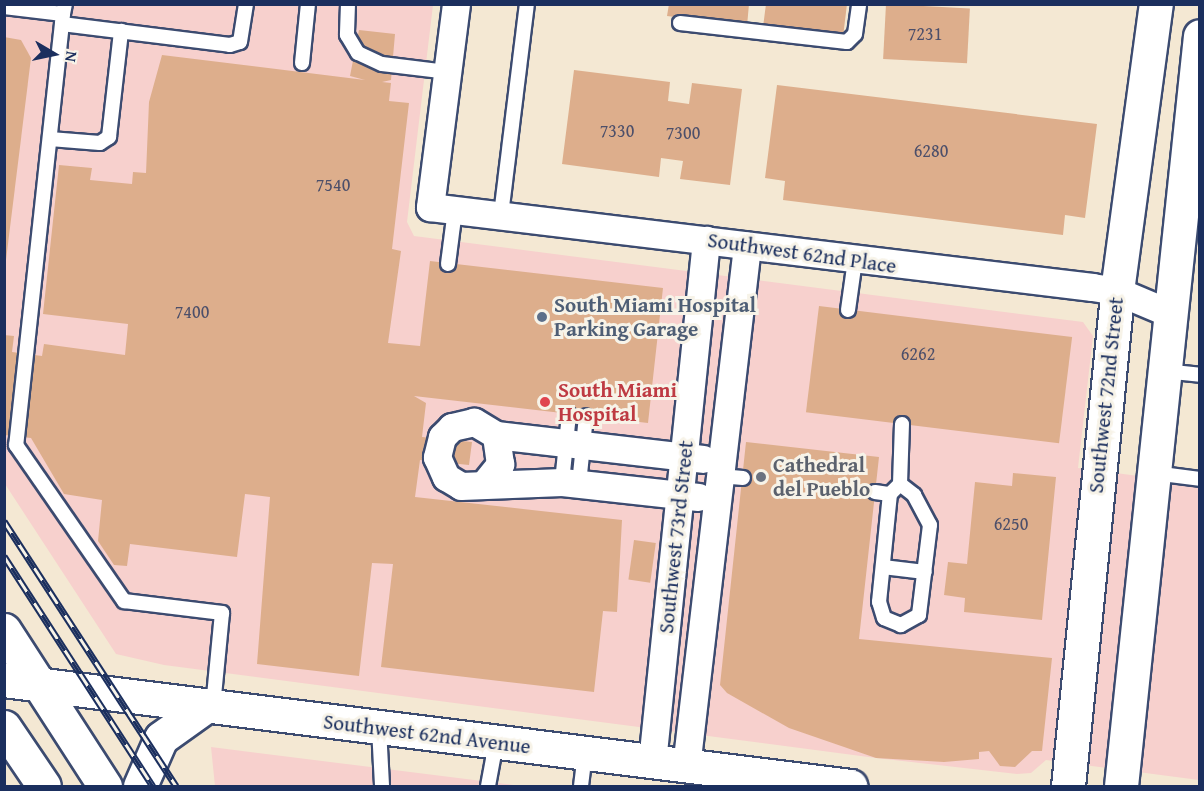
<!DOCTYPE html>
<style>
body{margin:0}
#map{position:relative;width:1204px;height:791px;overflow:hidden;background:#f4e8d3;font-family:"Gentium Book Plus",serif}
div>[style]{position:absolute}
.built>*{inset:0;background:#f7d0cd}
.building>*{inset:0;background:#ddae8c;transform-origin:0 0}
.roads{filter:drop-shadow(2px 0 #3c4b70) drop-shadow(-2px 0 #3c4b70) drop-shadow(0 2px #3c4b70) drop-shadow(0 -2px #3c4b70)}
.lane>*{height:14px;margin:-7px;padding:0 7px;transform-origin:7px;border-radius:7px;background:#fff}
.street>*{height:27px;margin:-13.5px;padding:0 13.5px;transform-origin:13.5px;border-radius:13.5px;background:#fff}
.secondary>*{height:33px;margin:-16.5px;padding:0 16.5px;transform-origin:16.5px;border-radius:16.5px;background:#fff}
.highway>*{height:33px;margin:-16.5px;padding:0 16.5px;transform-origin:16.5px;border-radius:16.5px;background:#fff}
.rail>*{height:7px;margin-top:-3.5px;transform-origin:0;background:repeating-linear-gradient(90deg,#f7f3e8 0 14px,#1b2f5e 0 28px);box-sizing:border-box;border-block:2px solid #1b2f5e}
.dots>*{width:16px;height:16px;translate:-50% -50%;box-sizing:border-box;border:3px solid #f7f3e8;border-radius:50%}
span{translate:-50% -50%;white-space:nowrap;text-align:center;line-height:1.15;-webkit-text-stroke:6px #f7f3e8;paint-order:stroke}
.number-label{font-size:18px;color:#4c4f6a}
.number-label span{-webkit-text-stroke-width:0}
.street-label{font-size:21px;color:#1b2f5e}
.service-label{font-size:21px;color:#4e5e75;font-weight:700}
.left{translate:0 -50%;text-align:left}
.health-label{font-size:21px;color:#be3a42;font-weight:700}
.worship-label{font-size:21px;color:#5b616d;font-weight:700}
.frame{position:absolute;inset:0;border:6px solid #1b2f5e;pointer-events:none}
.north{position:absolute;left:24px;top:24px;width:60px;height:60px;-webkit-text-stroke:4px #f7f3e8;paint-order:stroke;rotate:99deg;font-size:16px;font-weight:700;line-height:24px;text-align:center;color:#1b2f5e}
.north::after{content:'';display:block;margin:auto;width:21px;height:27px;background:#1b2f5e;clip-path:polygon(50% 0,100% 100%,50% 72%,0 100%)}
</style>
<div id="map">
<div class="built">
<i style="clip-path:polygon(4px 5px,433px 5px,407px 222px,414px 236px,1083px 322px,1093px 336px,1078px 468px,1199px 484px,1199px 780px,1046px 760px,1031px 773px,1017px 774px,876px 758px,164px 665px,116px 654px,5px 484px)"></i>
<i style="clip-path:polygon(211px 747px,521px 786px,215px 786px)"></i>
</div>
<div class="building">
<i style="clip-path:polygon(669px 4px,749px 4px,747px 26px,667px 16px)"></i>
<i style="clip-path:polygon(766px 4px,847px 4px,843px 37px,763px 27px)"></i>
<i style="left:886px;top:4px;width:84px;height:55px;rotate:3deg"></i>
<i style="clip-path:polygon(359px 30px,395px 34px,391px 80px,382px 82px,391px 83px,389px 101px,409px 103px,392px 249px,401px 251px,388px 343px,420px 346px,430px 261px,663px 288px,648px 423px,414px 396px,426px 403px,422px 437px,472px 442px,469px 465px,420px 460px,415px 497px,622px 520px,617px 612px,603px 611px,594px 692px,381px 667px,393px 564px,372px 563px,359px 676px,257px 664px,270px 497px,245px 494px,237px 557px,130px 544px,127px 566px,114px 565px,98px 541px,102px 500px,64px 494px,31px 438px,4px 435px,4px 335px,14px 336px,12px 352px,42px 356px,44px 344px,125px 355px,128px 324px,43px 314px,59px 165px,92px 168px,90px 180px,132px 184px,133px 172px,146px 173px,149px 102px,162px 55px,365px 80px,350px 76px)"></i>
<i style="clip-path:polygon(4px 37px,21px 40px,31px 58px,6px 260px)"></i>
<i style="clip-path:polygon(574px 70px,670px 82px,668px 101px,689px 104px,692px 83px,742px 89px,730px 185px,680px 179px,683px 161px,661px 158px,659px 177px,562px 164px)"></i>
<i style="clip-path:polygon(777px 85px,1097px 124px,1085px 218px,1065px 215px,1063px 235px,783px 200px,785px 181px,765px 178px)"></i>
<i style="left:819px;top:306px;width:255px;height:107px;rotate:7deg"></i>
<i style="clip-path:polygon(746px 442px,879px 457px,859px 639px,1052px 658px,1042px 751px,1032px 751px,1015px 767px,1000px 766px,989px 751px,979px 752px,979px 759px,944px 762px,876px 758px,789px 728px,727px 693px,720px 685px)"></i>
<i style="clip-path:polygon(1013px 473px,1056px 477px,1042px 620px,964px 612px,965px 598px,944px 595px,948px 562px,967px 564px,975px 482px,1012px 486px)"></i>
<i style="left:634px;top:540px;width:22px;height:40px;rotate:8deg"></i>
</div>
<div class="roads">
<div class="lane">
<i style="left:348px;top:4px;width:31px;rotate:92deg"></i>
<i style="left:347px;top:35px;width:21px;rotate:59deg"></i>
<i style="left:358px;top:53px;width:26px;rotate:25deg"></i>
<i style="left:382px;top:64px;width:65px;rotate:7deg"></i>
<i style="left:4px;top:7px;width:59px;rotate:6.8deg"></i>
<i style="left:63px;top:14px;width:10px;rotate:-79deg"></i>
<i style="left:63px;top:14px;width:434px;rotate:96.2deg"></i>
<i style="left:16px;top:445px;width:190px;rotate:55.3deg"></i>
<i style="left:124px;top:601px;width:99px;rotate:7deg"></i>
<i style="left:222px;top:613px;width:94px;rotate:95.5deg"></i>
<i style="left:680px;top:23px;width:168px;rotate:6.5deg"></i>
<i style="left:847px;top:42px;width:11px;rotate:-45deg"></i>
<i style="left:855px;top:34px;width:30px;rotate:-82deg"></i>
<i style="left:62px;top:24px;width:169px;rotate:7.1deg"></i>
<i style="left:230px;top:45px;width:10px;rotate:-17deg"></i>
<i style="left:240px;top:42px;width:38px;rotate:-81deg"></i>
<i style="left:302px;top:63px;width:59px;rotate:-84.2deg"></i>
<i style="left:50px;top:139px;width:50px;rotate:4.6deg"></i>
<i style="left:100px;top:143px;width:11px;rotate:-34deg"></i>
<i style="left:109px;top:137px;width:107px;rotate:-83.5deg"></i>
<i style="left:501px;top:215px;width:213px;rotate:-83deg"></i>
<i style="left:448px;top:264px;width:54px;rotate:-82.6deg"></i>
<i style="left:848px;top:310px;width:50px;rotate:-82deg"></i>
<i style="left:1164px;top:371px;width:36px;rotate:6deg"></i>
<i style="left:1154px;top:473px;width:46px;rotate:7.4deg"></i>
<i style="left:720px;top:476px;width:23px;rotate:5deg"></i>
<i style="left:562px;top:482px;width:68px;rotate:-84.1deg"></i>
<i style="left:579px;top:484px;width:68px;rotate:-84.1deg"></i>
<i style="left:900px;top:484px;width:18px;rotate:38deg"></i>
<i style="left:914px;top:495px;width:34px;rotate:62deg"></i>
<i style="left:930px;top:525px;width:91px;rotate:97deg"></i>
<i style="left:919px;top:615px;width:21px;rotate:151deg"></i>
<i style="left:901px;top:625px;width:18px;rotate:-158deg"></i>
<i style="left:884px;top:618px;width:17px;rotate:-107deg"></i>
<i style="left:879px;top:602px;width:109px;rotate:-84.2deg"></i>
<i style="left:890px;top:494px;width:14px;rotate:-45deg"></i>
<i style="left:900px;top:484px;width:60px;rotate:-88.1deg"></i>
<i style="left:875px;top:492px;width:15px;rotate:8deg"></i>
<i style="left:883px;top:567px;width:42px;rotate:6.8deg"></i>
<i style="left:379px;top:728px;width:58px;rotate:87deg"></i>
<i style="left:488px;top:786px;width:44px;rotate:-79.5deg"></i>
<i style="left:581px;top:786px;width:32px;rotate:-83deg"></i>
</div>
<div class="street">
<i style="left:456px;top:4px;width:205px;rotate:97.3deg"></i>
<i style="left:430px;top:207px;width:667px;rotate:6.89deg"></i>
<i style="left:1092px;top:287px;width:25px;rotate:9deg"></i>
<i style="left:1117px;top:291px;width:56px;rotate:22.9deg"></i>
<i style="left:496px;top:435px;width:208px;rotate:6.6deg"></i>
<i style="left:484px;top:484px;width:26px;rotate:-51deg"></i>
<i style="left:500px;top:464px;width:29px;rotate:-98deg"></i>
<i style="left:496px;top:435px;width:26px;rotate:-149deg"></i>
<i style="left:474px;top:422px;width:23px;rotate:167deg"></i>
<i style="left:452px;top:427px;width:14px;rotate:135deg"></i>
<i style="left:442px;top:437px;width:21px;rotate:104deg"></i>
<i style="left:437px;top:457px;width:22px;rotate:66deg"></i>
<i style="left:446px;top:477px;width:17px;rotate:31deg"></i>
<i style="left:461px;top:486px;width:101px;rotate:-2.3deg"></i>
<i style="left:562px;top:482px;width:137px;rotate:6.3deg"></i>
<i style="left:652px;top:762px;width:525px;rotate:-84.09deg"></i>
<i style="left:686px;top:767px;width:525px;rotate:-83.32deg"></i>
</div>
<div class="secondary">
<i style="left:4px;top:680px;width:853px;rotate:7.14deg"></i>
<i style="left:1068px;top:786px;width:497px;rotate:-84.3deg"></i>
<i style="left:1117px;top:291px;width:290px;rotate:-82.3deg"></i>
<i style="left:1121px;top:786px;width:754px;rotate:-83.99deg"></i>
</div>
<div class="highway">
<i style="left:4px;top:630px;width:186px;rotate:57.1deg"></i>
<i style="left:4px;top:727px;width:71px;rotate:55.9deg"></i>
<i style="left:140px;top:786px;width:52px;rotate:-66.4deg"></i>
<i style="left:161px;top:738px;width:55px;rotate:-35.4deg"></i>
</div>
</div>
<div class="rail">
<i style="left:4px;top:521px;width:316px;rotate:57deg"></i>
<i style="left:4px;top:556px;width:274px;rotate:57.1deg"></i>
</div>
<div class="dots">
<i style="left:542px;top:317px;background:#5c6f8a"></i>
<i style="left:545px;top:402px;background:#e0444e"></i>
<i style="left:761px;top:477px;background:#6b7280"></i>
</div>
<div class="number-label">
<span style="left:925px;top:34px">7231</span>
<span style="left:617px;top:131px">7330</span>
<span style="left:683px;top:133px">7300</span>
<span style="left:931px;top:151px">6280</span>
<span style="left:333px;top:185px">7540</span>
<span style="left:192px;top:312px">7400</span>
<span style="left:918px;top:354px">6262</span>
<span style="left:1011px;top:524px">6250</span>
</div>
<div class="street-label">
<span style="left:802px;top:253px;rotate:8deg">Southwest 62nd Place</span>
<span style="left:1106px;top:395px;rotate:-84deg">Southwest 72nd Street</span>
<span style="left:676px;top:537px;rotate:-84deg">Southwest 73rd Street</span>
<span style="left:427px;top:734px;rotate:7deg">Southwest 62nd Avenue</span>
</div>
<div class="service-label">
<span class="left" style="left:554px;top:317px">South Miami Hospital<br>Parking Garage</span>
</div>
<div class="health-label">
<span class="left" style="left:558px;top:402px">South Miami<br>Hospital</span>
</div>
<div class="worship-label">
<span class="left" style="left:773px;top:477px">Cathedral<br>del Pueblo</span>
</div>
<div class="frame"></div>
<div class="north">N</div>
</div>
